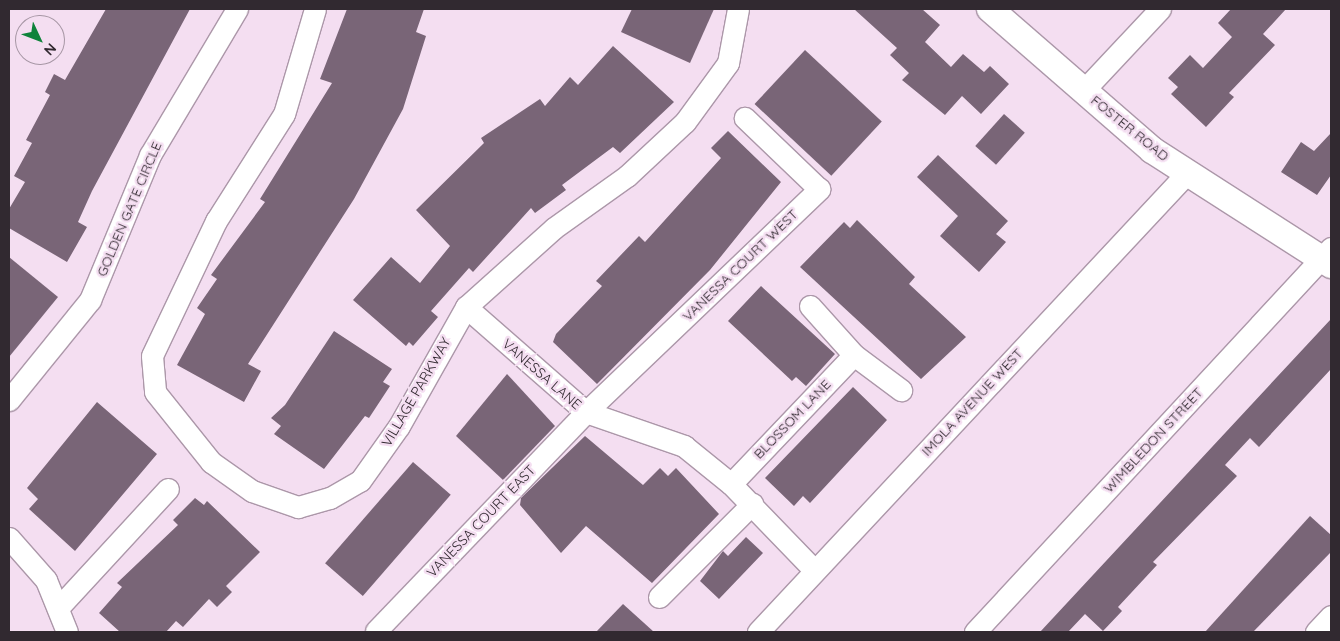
<!DOCTYPE html>
<style>
body{margin:0}
#map{position:relative;width:1340px;height:641px;overflow:hidden;background:#f4def1;font-family:Quicksand,sans-serif}
div>[style]{position:absolute}
.building>*{inset:0;background:#796577;transform-origin:0 0}
.roads{filter:drop-shadow(1px 0 #ac97a9) drop-shadow(-1px 0 #ac97a9) drop-shadow(0 1px #ac97a9) drop-shadow(0 -1px #ac97a9)}
.minor>*{height:21px;margin:-10.5px;padding:0 10.5px;transform-origin:10.5px;border-radius:10.5px;background:#fff}
.tertiary>*{height:26px;margin:-13px;padding:0 13px;transform-origin:13px;border-radius:13px;background:#fff}
span{translate:-50% -50%;white-space:nowrap;text-align:center;line-height:1.15;-webkit-text-stroke:5px #f4def1;paint-order:stroke}
.street-label{font-size:14px;color:#312930}
.frame{position:absolute;inset:0;border:10px solid #312930;pointer-events:none}
.north{position:absolute;left:15px;top:15px;width:50px;height:50px;box-sizing:border-box;background:#f4def1;border:1px solid #a696a4;border-radius:50%;rotate:133deg;font-size:14px;font-weight:700;line-height:20px;text-align:center;color:#312930}
.north::after{content:'';display:block;margin:auto;width:18px;height:22px;background:#0f833b;clip-path:polygon(50% 0,100% 100%,50% 72%,0 100%)}
</style>
<div id="map">
<div class="building">
<i style="clip-path:polygon(106px 9px,190px 9px,92px 191px,78px 222px,87px 227px,67px 262px,9px 228px,9px 209px,25px 182px,14px 176px,32px 143px,26px 140px,50px 95px,45px 92px,54px 74px,65px 80px)"></i>
<i style="clip-path:polygon(347px 9px,424px 9px,416px 32px,426px 36px,403px 109px,354px 199px,248px 364px,261px 371px,244px 402px,177px 365px,205px 314px,197px 308px,217px 279px,211px 275px,265px 202px,260px 199px,332px 83px,320px 79px)"></i>
<i style="clip-path:polygon(632px 9px,714px 9px,690px 63px,621px 32px)"></i>
<i style="clip-path:polygon(854px 9px,922px 9px,940px 25px,925px 42px,951px 67px,963px 54px,984px 72px,990px 66px,1009px 84px,981px 114px,962px 96px,945px 115px,902px 80px,909px 73px,890px 55px,897px 48px)"></i>
<i style="clip-path:polygon(1231px 9px,1286px 9px,1263px 34px,1275px 45px,1229px 93px,1234px 97px,1206px 127px,1171px 94px,1178px 87px,1168px 78px,1190px 55px,1203px 68px,1232px 37px,1218px 23px)"></i>
<i style="clip-path:polygon(613px 46px,674px 102px,620px 153px,613px 147px,562px 185px,566px 190px,535px 213px,531px 208px,473px 272px,469px 268px,431px 311px,438px 317px,413px 346px,409px 342px,406px 346px,353px 300px,391px 257px,420px 283px,450px 246px,416px 210px,484px 143px,481px 138px,540px 99px,545px 106px,570px 77px,578px 85px)"></i>
<i style="left:805px;top:50px;width:105px;height:74px;rotate:43deg"></i>
<i style="left:1004px;top:114px;width:28px;height:43px;rotate:42deg"></i>
<i style="clip-path:polygon(728px 131px,781px 182px,710px 270px,597px 384px,553px 342px,556px 334px,602px 286px,596px 281px,639px 236px,645px 242px,721px 158px,711px 148px)"></i>
<i style="clip-path:polygon(1331px 133px,1331px 175px,1317px 195px,1281px 172px,1301px 142px,1314px 151px)"></i>
<i style="clip-path:polygon(938px 155px,1008px 221px,996px 234px,1006px 242px,979px 272px,940px 236px,958px 216px,917px 177px)"></i>
<i style="clip-path:polygon(857px 220px,915px 277px,909px 284px,966px 337px,921px 379px,800px 267px,844px 222px,850px 228px)"></i>
<i style="clip-path:polygon(9px 257px,58px 297px,9px 357px)"></i>
<i style="clip-path:polygon(761px 286px,835px 354px,806px 386px,796px 377px,792px 381px,728px 321px)"></i>
<i style="clip-path:polygon(1331px 319px,1331px 369px,1259px 447px,1250px 438px,1225px 465px,1237px 476px,1153px 562px,1157px 565px,1118px 607px,1122px 611px,1103px 631px,1085px 614px,1068px 632px,1040px 632px)"></i>
<i style="clip-path:polygon(334px 331px,392px 369px,383px 382px,390px 386px,369px 418px,365px 416px,324px 469px,274px 434px,281px 426px,271px 418px,285px 405px)"></i>
<i style="clip-path:polygon(507px 374px,555px 426px,503px 480px,456px 436px)"></i>
<i style="clip-path:polygon(853px 387px,887px 420px,810px 503px,803px 496px,794px 506px,765px 478px)"></i>
<i style="clip-path:polygon(97px 402px,157px 454px,75px 551px,29px 509px,38px 499px,27px 488px)"></i>
<i style="clip-path:polygon(585px 436px,643px 485px,660px 468px,668px 476px,676px 468px,719px 514px,652px 583px,586px 526px,561px 553px,520px 505px,521px 498px)"></i>
<i style="left:413px;top:462px;width:50px;height:134px;rotate:41deg"></i>
<i style="clip-path:polygon(195px 498px,204px 505px,207px 501px,260px 552px,226px 586px,232px 592px,217px 607px,209px 599px,183px 627px,176px 621px,166px 632px,120px 632px,99px 613px,122px 587px,117px 583px,178px 525px,173px 520px)"></i>
<i style="clip-path:polygon(1310px 516px,1331px 535px,1331px 552px,1253px 632px,1205px 632px)"></i>
<i style="clip-path:polygon(746px 537px,763px 553px,719px 599px,700px 581px,723px 551px,728px 556px)"></i>
<i style="clip-path:polygon(623px 604px,654px 632px,596px 632px)"></i>
</div>
<div class="roads">
<div class="minor">
<i style="left:315px;top:9px;width:109px;rotate:106.4deg"></i>
<i style="left:284px;top:114px;width:127px;rotate:122.4deg"></i>
<i style="left:216px;top:221px;width:149px;rotate:115.4deg"></i>
<i style="left:152px;top:356px;width:36px;rotate:85deg"></i>
<i style="left:155px;top:392px;width:90px;rotate:51.3deg"></i>
<i style="left:211px;top:462px;width:50px;rotate:35.3deg"></i>
<i style="left:252px;top:491px;width:49px;rotate:19.2deg"></i>
<i style="left:298px;top:507px;width:33px;rotate:-16deg"></i>
<i style="left:330px;top:498px;width:34px;rotate:-30deg"></i>
<i style="left:360px;top:481px;width:67px;rotate:-54.7deg"></i>
<i style="left:399px;top:426px;width:137px;rotate:-60.6deg"></i>
<i style="left:466px;top:307px;width:118px;rotate:-41.9deg"></i>
<i style="left:554px;top:228px;width:90px;rotate:-35.5deg"></i>
<i style="left:627px;top:176px;width:79px;rotate:-43deg"></i>
<i style="left:685px;top:122px;width:73px;rotate:-53.9deg"></i>
<i style="left:728px;top:63px;width:55px;rotate:-79.5deg"></i>
<i style="left:1084px;top:90px;width:111px;rotate:-46.8deg"></i>
<i style="left:810px;top:306px;width:66px;rotate:48.1deg"></i>
<i style="left:854px;top:355px;width:59px;rotate:36.7deg"></i>
<i style="left:466px;top:307px;width:159px;rotate:41.2deg"></i>
<i style="left:586px;top:412px;width:104px;rotate:19.1deg"></i>
<i style="left:684px;top:446px;width:60px;rotate:39deg"></i>
<i style="left:731px;top:484px;width:120px;rotate:46deg"></i>
<i style="left:9px;top:400px;width:129px;rotate:-51deg"></i>
<i style="left:90px;top:300px;width:157px;rotate:-67.5deg"></i>
<i style="left:150px;top:155px;width:170px;rotate:-59.2deg"></i>
<i style="left:731px;top:484px;width:178px;rotate:-46.4deg"></i>
<i style="left:9px;top:538px;width:56px;rotate:48.6deg"></i>
<i style="left:46px;top:580px;width:56px;rotate:68deg"></i>
<i style="left:659px;top:597px;width:132px;rotate:-45deg"></i>
<i style="left:58px;top:608px;width:162px;rotate:-47.3deg"></i>
<i style="left:376px;top:631px;width:303px;rotate:-46.2deg"></i>
<i style="left:586px;top:412px;width:323px;rotate:-43.7deg"></i>
<i style="left:819px;top:189px;width:103px;rotate:-136.2deg"></i>
<i style="left:758px;top:632px;width:630px;rotate:-46.93deg"></i>
<i style="left:975px;top:632px;width:524px;rotate:-47.17deg"></i>
<i style="left:1316px;top:632px;width:22px;rotate:-47deg"></i>
</div>
<div class="tertiary">
<i style="left:990px;top:9px;width:215px;rotate:41deg"></i>
<i style="left:1152px;top:150px;width:213px;rotate:32.7deg"></i>
</div>
</div>
<div class="street-label">
<span style="left:1130px;top:128px;rotate:39deg">FOSTER ROAD</span>
<span style="left:129px;top:209px;rotate:-67deg">GOLDEN GATE CIRCLE</span>
<span style="left:740px;top:265px;rotate:-44deg">VANESSA COURT WEST</span>
<span style="left:542px;top:374px;rotate:41deg">VANESSA LANE</span>
<span style="left:416px;top:392px;rotate:-60deg">VILLAGE PARKWAY</span>
<span style="left:972px;top:402px;rotate:-47deg">IMOLA AVENUE WEST</span>
<span style="left:792px;top:419px;rotate:-46deg">BLOSSOM LANE</span>
<span style="left:1153px;top:440px;rotate:-47deg">WIMBLEDON STREET</span>
<span style="left:481px;top:521px;rotate:-46deg">VANESSA COURT EAST</span>
</div>
<div class="frame"></div>
<div class="north">N</div>
</div>
